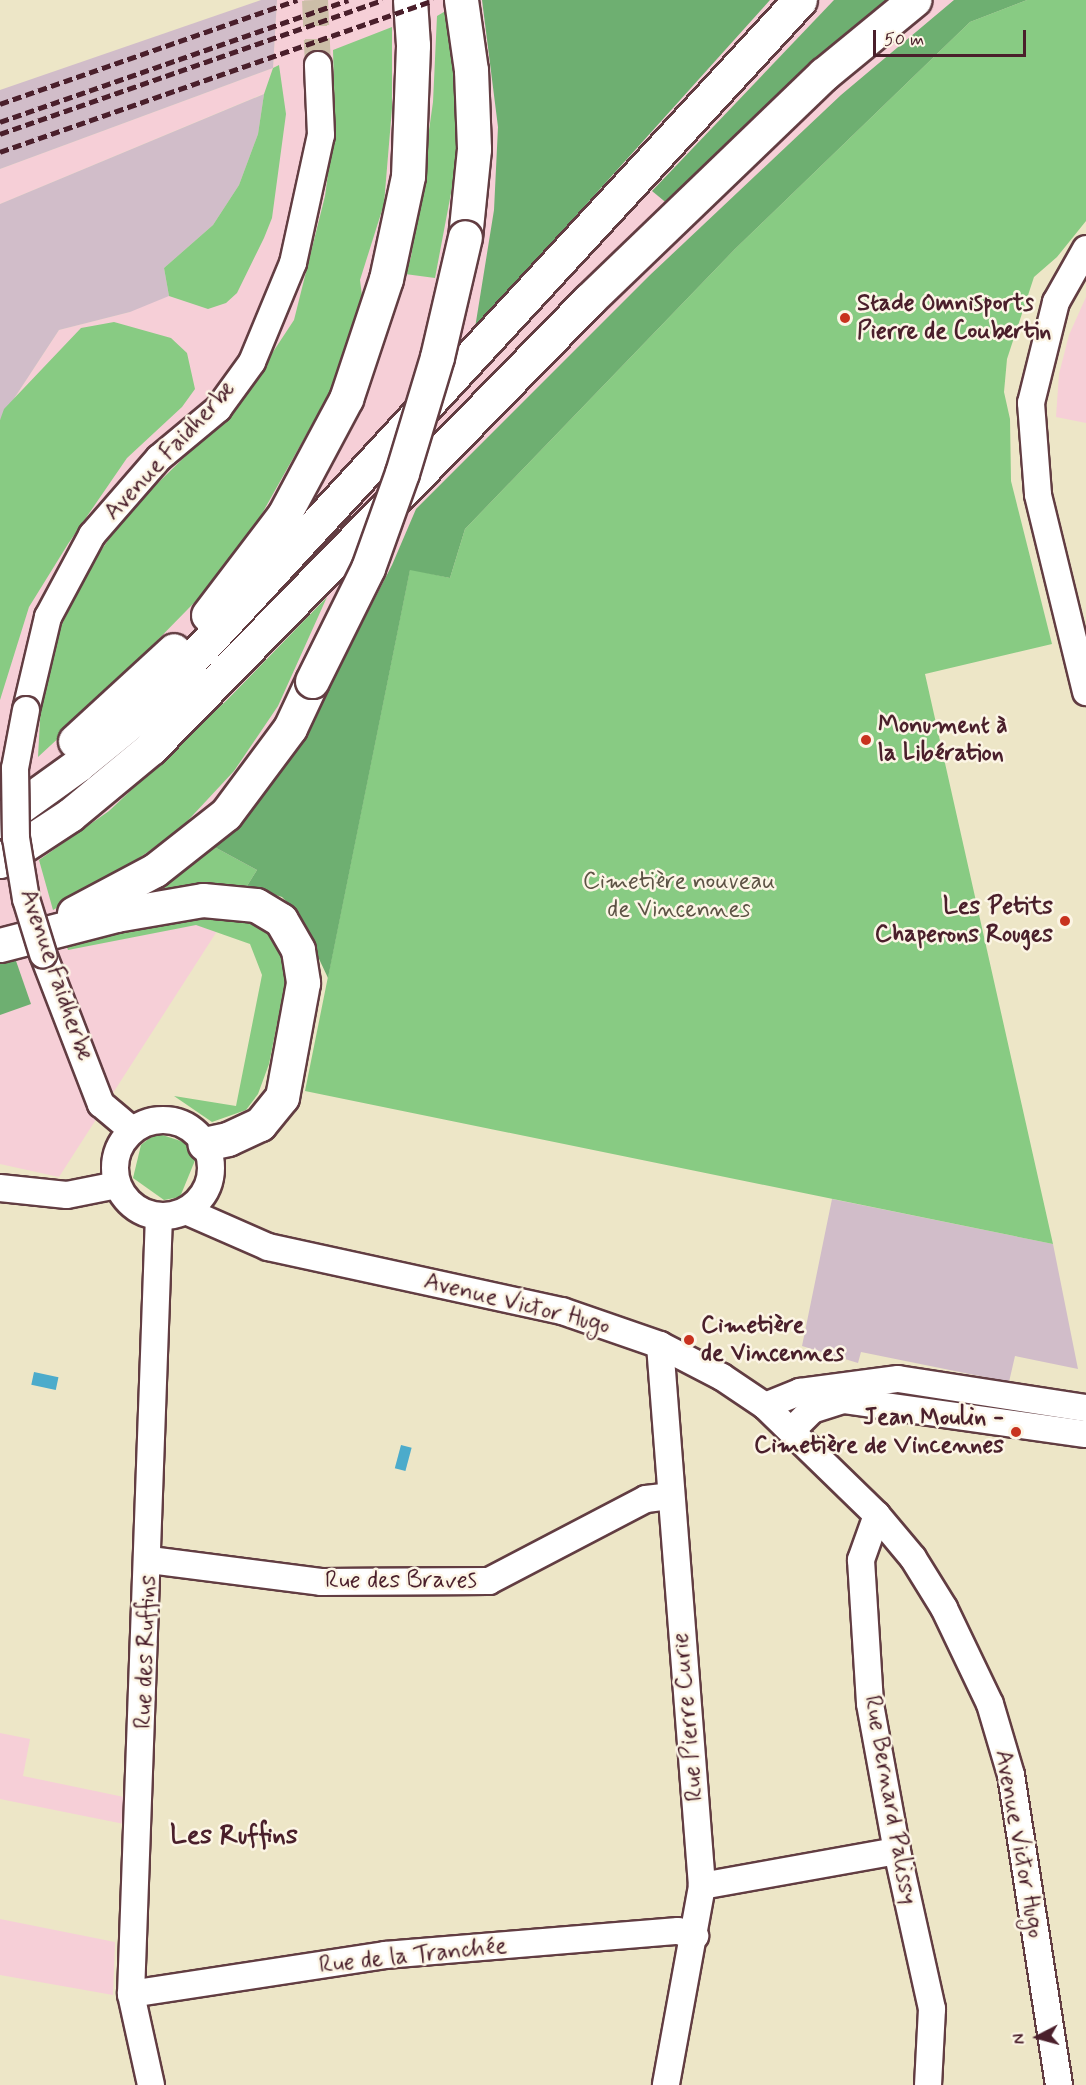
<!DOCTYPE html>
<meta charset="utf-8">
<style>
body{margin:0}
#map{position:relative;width:1086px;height:2085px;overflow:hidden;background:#ede6c7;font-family:Mynerve,sans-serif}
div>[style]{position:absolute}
.built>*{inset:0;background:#f6cfd7}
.industrial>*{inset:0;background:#d1bdc9}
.green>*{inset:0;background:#88cb83}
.forest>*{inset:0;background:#6eaf71}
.water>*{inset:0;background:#4cabcb;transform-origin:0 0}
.minor-tunnel>*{height:26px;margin-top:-13px;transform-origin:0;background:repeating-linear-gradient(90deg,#ccbea8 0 26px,transparent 0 39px)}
.roads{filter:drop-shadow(2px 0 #623d42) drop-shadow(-2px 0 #623d42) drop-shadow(0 2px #623d42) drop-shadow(0 -2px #623d42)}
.minor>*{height:26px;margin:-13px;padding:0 13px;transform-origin:13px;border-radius:13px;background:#fff}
.minor>.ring{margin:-13px;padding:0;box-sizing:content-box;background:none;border:26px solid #fff;border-radius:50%}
.highway>*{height:33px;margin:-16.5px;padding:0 16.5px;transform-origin:16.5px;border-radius:16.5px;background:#fff}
.rail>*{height:4.5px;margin-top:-2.25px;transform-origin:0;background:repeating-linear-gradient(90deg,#4a1f2b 0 9px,transparent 0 13.5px)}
.bridges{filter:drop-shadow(2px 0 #623d42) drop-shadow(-2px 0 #623d42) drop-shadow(0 2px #623d42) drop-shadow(0 -2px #623d42)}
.minor-bridge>*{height:26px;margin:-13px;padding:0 13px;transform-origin:13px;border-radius:13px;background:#fff}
.highway-bridge>*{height:33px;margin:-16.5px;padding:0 16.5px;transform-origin:16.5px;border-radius:16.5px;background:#fff}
.dots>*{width:16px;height:16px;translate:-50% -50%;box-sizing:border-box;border:3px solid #fcf5e5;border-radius:50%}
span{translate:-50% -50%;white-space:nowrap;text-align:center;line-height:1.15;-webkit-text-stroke:5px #fcf5e5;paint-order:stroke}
.poi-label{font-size:24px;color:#4a1f2b;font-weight:700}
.left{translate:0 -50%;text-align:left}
.right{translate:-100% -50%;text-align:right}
.street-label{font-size:24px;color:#4a1f2b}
.park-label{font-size:24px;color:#5d5345}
.quarter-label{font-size:27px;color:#4a1f2b;font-weight:700}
.north{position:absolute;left:1008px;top:2007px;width:60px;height:60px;-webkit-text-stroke:4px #fcf5e5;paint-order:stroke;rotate:264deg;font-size:16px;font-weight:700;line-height:24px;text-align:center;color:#4a1f2b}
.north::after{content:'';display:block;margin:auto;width:21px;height:27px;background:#4a1f2b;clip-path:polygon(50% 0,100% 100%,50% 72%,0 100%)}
.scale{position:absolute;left:873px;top:30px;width:153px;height:27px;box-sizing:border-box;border:3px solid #4a1f2b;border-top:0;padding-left:8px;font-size:18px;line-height:21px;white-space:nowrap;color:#4a1f2b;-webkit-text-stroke:4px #fcf5e5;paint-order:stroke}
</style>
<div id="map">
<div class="built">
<i style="clip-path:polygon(277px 0,977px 0,425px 526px,320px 771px,59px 1177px,0 1164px,0 420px,59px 330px,130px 312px,263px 94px,0 204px,0 169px,273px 68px)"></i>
<i style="clip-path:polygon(1086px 297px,1086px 423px,1056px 417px,1059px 374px,1069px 335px)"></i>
<i style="clip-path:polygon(0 1733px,30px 1739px,23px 1776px,124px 1797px,124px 1824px,0 1799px)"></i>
<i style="clip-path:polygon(0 1919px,115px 1942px,113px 1995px,0 1975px)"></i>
</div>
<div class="industrial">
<i style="clip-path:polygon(261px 0,277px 0,273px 68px,0 169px,0 90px)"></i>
<i style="clip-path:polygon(264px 94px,258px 134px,239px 185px,213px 225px,164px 268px,169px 296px,130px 312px,59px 330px,0 420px,0 204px)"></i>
<i style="clip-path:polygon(832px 1199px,1053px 1244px,1078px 1369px,1015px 1356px,1009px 1382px,861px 1352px,858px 1363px,802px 1346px)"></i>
</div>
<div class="green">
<i style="clip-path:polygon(1027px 0,1086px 0,1086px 221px,1057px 257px,1034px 277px,1007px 359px,1004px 392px,1010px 419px,1011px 481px,1052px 644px,925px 674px,1053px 1244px,305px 1091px,410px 569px,450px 578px,465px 529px,735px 249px,970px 22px)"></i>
<i style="clip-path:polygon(449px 9px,459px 90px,458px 156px,435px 278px,405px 274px,411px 257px,433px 102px,437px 16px)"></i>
<i style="clip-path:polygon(392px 27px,392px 108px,384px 204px,360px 280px,362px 296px,347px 362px,236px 560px,90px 709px,38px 757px,41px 702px,59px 630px,92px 564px,125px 515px,238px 405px,294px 320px,325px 196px,335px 121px,333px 50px)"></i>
<i style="clip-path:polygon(279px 65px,286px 114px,272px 218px,264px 238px,237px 293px,226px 303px,208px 309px,169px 296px,164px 268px,213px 225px,239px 185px,258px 134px,264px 94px,273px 68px)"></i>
<i style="clip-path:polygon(114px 322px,171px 338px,187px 353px,195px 389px,182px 407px,127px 458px,68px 544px,29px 607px,0 700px,0 420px,4px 409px,81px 328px)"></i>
<i style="clip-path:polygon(327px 597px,278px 706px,234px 771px,180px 829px,121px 871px,53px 910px,39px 860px,109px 811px,227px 700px)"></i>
<i style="clip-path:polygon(209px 844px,257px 870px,247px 886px,208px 886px,110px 907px)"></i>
<i style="clip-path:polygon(211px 912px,268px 924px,282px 954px,286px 979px,269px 1064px,258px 1094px,246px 1110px,212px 1122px,174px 1096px,236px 1106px,262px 975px,250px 944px,196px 925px,68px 950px,63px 936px)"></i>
<i style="clip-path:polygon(156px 1133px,187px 1143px,196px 1158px,180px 1197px,164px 1200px,133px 1178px,141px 1145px)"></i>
</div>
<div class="forest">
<i style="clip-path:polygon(482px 0,770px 0,475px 328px,494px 210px,498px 127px)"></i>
<i style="clip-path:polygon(834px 0,901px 0,669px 205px,652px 191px)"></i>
<i style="clip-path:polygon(954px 0,1027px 0,970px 22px,735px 249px,465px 529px,450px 578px,410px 570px,328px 978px,297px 912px,282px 897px,247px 886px,257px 870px,209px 844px,303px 738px,392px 565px,416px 509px,650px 275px,841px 95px)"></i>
<i style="clip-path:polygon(15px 958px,31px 1004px,0 1015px,0 962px)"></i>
</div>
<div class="water">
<i style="left:34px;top:1372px;width:25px;height:13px;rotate:12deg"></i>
<i style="left:401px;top:1445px;width:11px;height:24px;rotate:15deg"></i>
</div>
<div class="minor-tunnel">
<i style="left:315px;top:0;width:65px;rotate:87.4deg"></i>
</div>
<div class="roads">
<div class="minor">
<i style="left:1086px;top:249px;width:61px;rotate:119.5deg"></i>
<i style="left:1056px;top:302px;width:104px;rotate:103.9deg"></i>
<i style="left:1031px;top:403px;width:92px;rotate:85.6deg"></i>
<i style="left:1038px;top:495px;width:203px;rotate:76.3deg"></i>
<i style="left:26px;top:710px;width:96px;rotate:-76.7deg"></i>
<i style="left:48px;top:617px;width:93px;rotate:-61.8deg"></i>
<i style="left:92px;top:535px;width:102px;rotate:-49deg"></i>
<i style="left:159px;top:458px;width:77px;rotate:-39.7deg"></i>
<i style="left:218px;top:409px;width:58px;rotate:-54.1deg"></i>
<i style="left:252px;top:362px;width:107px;rotate:-67.5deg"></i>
<i style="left:293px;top:263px;width:131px;rotate:-77.7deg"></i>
<i style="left:321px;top:135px;width:70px;rotate:-92.5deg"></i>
<i style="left:43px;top:954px;width:161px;rotate:68.9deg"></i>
<i style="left:101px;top:1104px;width:40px;rotate:40deg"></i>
<i class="ring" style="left:115px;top:1120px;width:70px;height:70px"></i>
<i style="left:0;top:1188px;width:67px;rotate:6deg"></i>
<i style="left:67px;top:1195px;width:51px;rotate:-11.3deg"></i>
<i style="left:186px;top:1211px;width:90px;rotate:23.7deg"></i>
<i style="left:268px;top:1247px;width:301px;rotate:12.3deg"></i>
<i style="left:562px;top:1311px;width:104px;rotate:19.1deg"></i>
<i style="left:660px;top:1345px;width:70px;rotate:27.3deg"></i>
<i style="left:722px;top:1377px;width:52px;rotate:34deg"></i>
<i style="left:765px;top:1406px;width:156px;rotate:44.2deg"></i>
<i style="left:877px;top:1515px;width:56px;rotate:50.1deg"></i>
<i style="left:913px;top:1558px;width:59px;rotate:58.2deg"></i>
<i style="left:944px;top:1608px;width:106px;rotate:64.4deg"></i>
<i style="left:990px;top:1704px;width:74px;rotate:73.5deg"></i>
<i style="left:1011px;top:1775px;width:314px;rotate:81.2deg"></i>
<i style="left:660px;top:1345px;width:543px;rotate:85.56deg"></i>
<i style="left:702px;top:1886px;width:202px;rotate:100.3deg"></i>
<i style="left:765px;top:1406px;width:38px;rotate:-22deg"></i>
<i style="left:800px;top:1392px;width:99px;rotate:-7.6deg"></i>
<i style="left:898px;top:1379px;width:190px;rotate:8.8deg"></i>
<i style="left:792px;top:1430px;width:28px;rotate:-45deg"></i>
<i style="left:812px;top:1410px;width:33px;rotate:-18deg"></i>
<i style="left:843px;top:1400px;width:245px;rotate:8deg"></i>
<i style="left:877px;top:1515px;width:48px;rotate:109.6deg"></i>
<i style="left:861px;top:1560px;width:144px;rotate:86.4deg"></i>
<i style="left:870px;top:1704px;width:149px;rotate:79.6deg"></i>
<i style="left:897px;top:1851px;width:162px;rotate:77.5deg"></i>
<i style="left:932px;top:2009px;width:76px;rotate:93deg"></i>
<i style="left:150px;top:1560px;width:172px;rotate:7.3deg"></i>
<i style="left:321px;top:1582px;width:168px;rotate:-0.3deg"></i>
<i style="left:489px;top:1581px;width:177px;rotate:-27.6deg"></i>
<i style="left:646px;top:1499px;width:24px;rotate:-7deg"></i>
<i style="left:702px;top:1886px;width:198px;rotate:-10.2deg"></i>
<i style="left:131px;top:1994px;width:257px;rotate:-8.7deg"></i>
<i style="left:385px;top:1955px;width:294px;rotate:-4.7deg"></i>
<i style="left:678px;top:1931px;width:18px;rotate:16deg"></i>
<i style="left:151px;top:2085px;width:93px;rotate:-102.4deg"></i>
<i style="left:131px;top:1994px;width:778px;rotate:-87.94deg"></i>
</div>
<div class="highway">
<i style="left:461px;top:0;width:71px;rotate:81.9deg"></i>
<i style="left:471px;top:70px;width:79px;rotate:87.8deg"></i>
<i style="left:474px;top:149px;width:88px;rotate:95.8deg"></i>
<i style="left:208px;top:615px;width:126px;rotate:-52.8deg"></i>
<i style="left:284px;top:515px;width:132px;rotate:-61.9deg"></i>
<i style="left:346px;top:399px;width:126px;rotate:-71.6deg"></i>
<i style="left:386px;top:279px;width:105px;rotate:-77.9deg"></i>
<i style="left:408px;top:176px;width:131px;rotate:-87.8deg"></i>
<i style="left:413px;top:45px;width:45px;rotate:-93.8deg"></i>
<i style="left:75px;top:741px;width:134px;rotate:-42.6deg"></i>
<i style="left:0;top:821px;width:96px;rotate:-35.7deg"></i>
<i style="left:78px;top:765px;width:82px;rotate:-39.1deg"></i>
<i style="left:142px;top:713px;width:970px;rotate:-47.3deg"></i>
<i style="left:0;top:861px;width:84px;rotate:-33.3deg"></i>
<i style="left:70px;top:815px;width:105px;rotate:-39.6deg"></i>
<i style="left:151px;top:748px;width:627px;rotate:-45.65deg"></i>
<i style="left:589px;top:300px;width:326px;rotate:-43.9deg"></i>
<i style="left:824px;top:74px;width:117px;rotate:-39.4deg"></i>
<i style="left:74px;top:913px;width:92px;rotate:-28deg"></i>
<i style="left:155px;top:870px;width:90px;rotate:-38.3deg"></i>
<i style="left:226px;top:814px;width:107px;rotate:-53.3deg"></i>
<i style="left:290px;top:728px;width:52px;rotate:-64.9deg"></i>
<i style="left:0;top:945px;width:120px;rotate:-14.5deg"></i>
<i style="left:116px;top:915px;width:88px;rotate:-9.8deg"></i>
<i style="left:203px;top:900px;width:53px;rotate:5.4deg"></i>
<i style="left:256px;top:905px;width:29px;rotate:31deg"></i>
<i style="left:281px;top:920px;width:34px;rotate:60deg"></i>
<i style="left:298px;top:950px;width:33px;rotate:81deg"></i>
<i style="left:303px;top:983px;width:116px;rotate:100.4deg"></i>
<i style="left:282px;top:1097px;width:35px;rotate:129deg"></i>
<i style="left:260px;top:1124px;width:35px;rotate:155deg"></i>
<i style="left:228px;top:1139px;width:24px;rotate:168deg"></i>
</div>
</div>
<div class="rail">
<i style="left:0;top:104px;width:315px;rotate:-19.3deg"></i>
<i style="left:0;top:122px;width:369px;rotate:-19.3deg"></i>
<i style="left:0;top:134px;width:405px;rotate:-19.3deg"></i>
<i style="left:0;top:152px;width:459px;rotate:-19.3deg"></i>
</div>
<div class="bridges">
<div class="minor-bridge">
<i style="left:26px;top:710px;width:59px;rotate:100.7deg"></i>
<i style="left:15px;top:768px;width:70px;rotate:89.2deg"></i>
<i style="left:16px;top:838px;width:62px;rotate:80.7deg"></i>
<i style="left:26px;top:899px;width:58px;rotate:72.8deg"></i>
</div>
<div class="highway-bridge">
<i style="left:312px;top:681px;width:126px;rotate:-63.6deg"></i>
<i style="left:368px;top:568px;width:101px;rotate:-70.3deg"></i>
<i style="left:402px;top:473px;width:121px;rotate:-73.2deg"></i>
<i style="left:437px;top:357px;width:123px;rotate:-76.9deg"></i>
</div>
</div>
<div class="dots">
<i style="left:845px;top:318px;background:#c8321e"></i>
<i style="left:866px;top:740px;background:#c8321e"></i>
<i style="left:1065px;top:921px;background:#c8321e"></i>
<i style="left:689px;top:1340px;background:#c8321e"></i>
<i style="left:1016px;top:1432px;background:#c8321e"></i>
</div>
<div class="poi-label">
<span class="left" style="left:857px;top:318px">Stade Omnisports<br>Pierre de Coubertin</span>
<span class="left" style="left:878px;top:740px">Monument à<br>la Libération</span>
<span class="right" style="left:1053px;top:921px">Les Petits<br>Chaperons Rouges</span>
<span class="left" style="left:701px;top:1340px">Cimetière<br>de Vincennes</span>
<span class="right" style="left:1004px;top:1432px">Jean Moulin -<br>Cimetière de Vincennes</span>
</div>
<div class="street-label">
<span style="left:170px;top:451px;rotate:-47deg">Avenue Faidherbe</span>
<span style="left:56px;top:975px;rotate:71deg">Avenue Faidherbe</span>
<span style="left:517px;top:1304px;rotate:14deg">Avenue Victor Hugo</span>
<span style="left:401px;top:1581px">Rue des Braves</span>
<span style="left:146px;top:1652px;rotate:-88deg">Rue des Ruffins</span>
<span style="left:688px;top:1717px;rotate:-95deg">Rue Pierre Curie</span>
<span style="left:890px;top:1800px;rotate:80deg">Rue Bernard Palissy</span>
<span style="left:1019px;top:1844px;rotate:80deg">Avenue Victor Hugo</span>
<span style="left:413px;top:1956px;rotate:-6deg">Rue de la Tranchée</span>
</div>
<div class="park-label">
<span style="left:679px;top:896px">Cimetière nouveau<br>de Vincennes</span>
</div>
<div class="quarter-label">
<span style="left:234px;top:1836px">Les Ruffins</span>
</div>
<div class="north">N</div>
<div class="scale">50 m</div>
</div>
